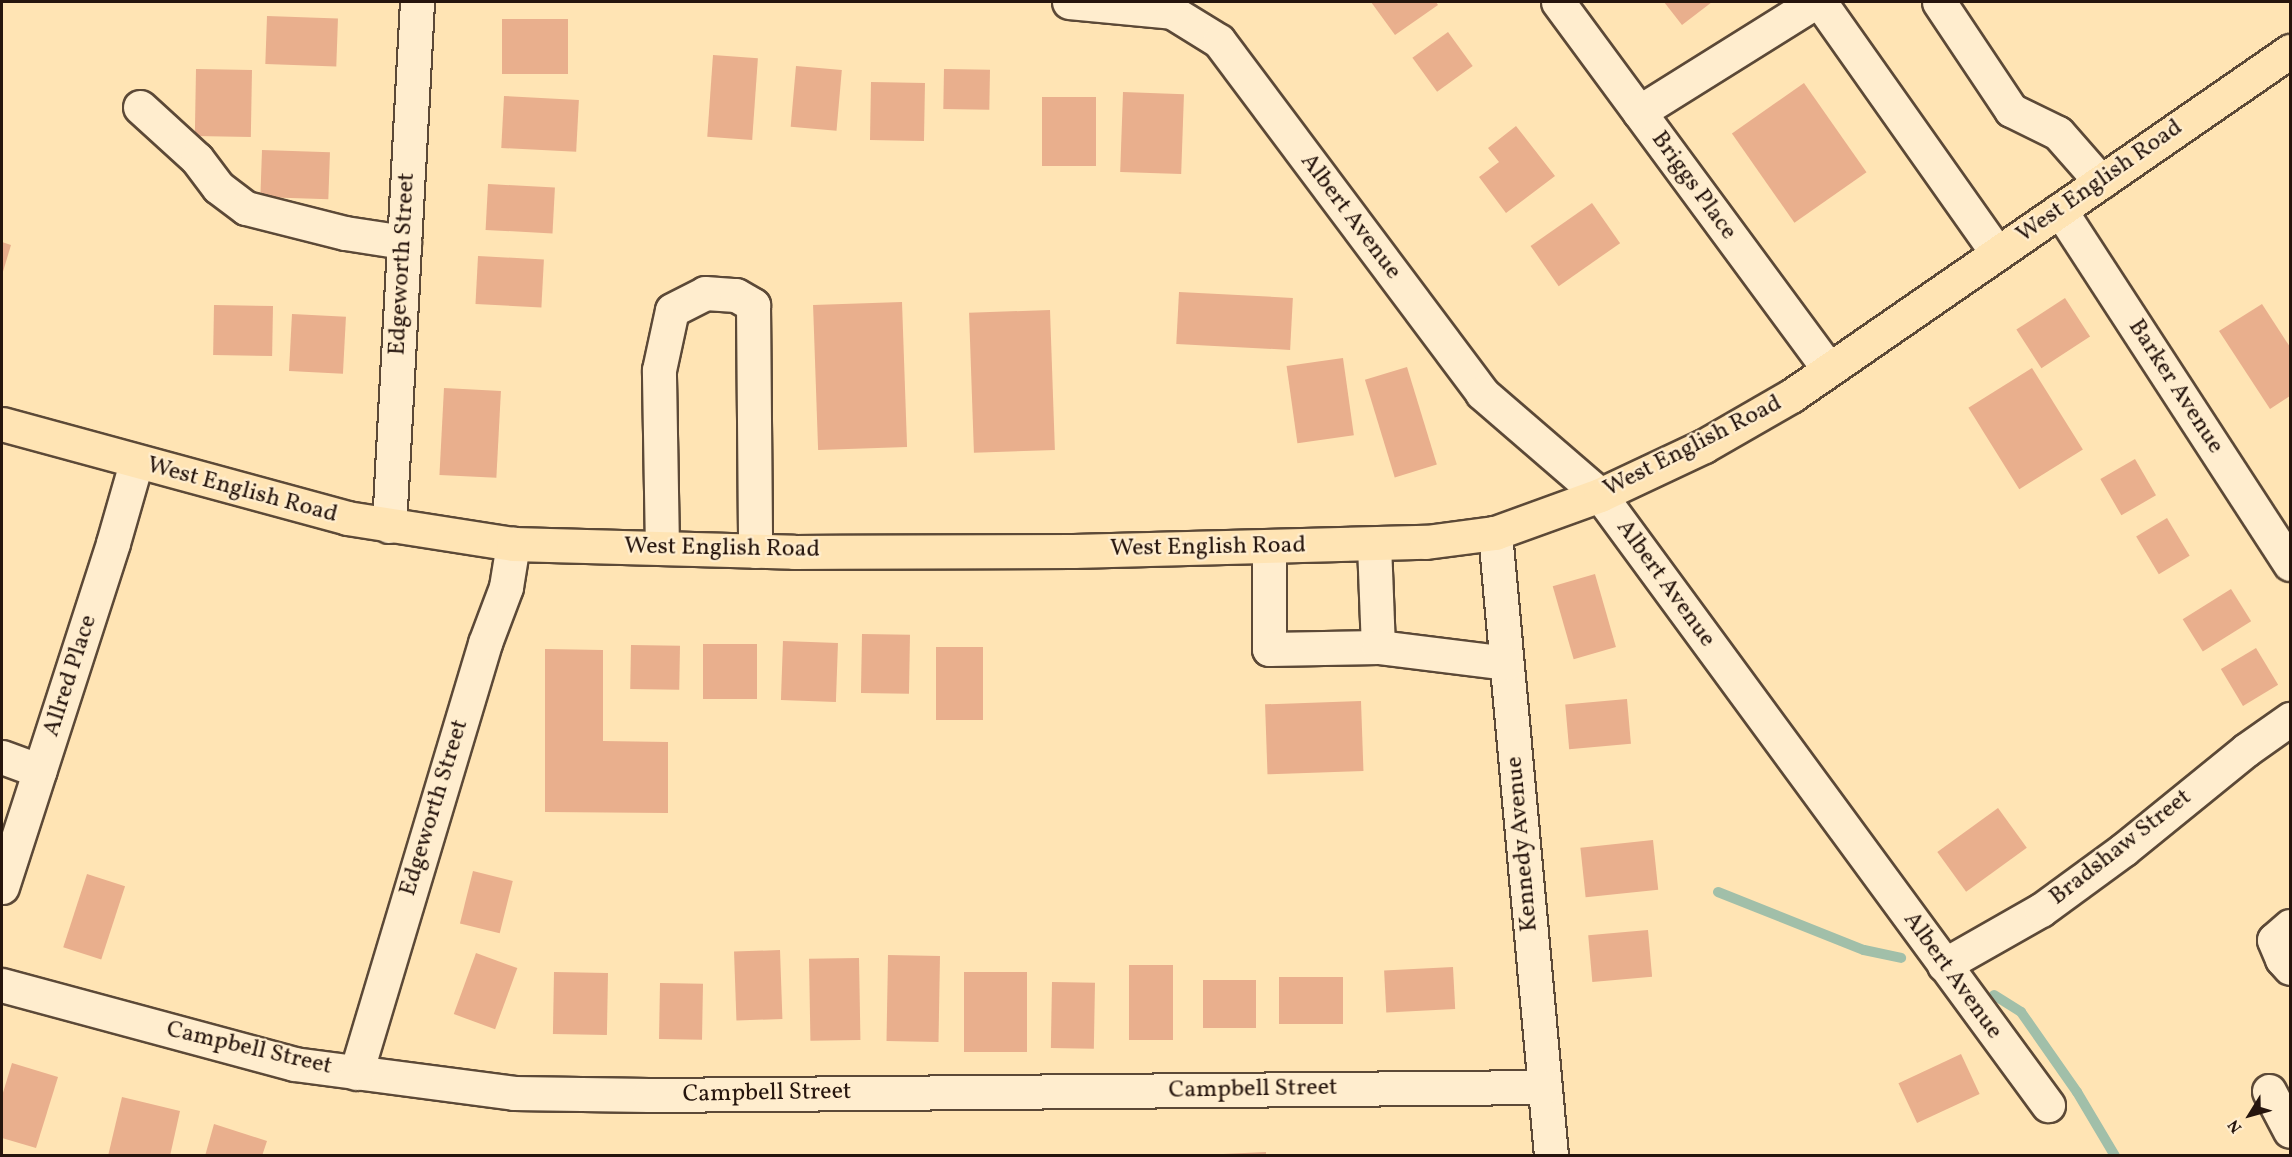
<!DOCTYPE html>
<style>
body{margin:0}
#map{position:relative;width:2292px;height:1157px;overflow:hidden;background:#ffe4b4;font-family:Vollkorn,serif}
div>[style]{position:absolute}
.stream>*{height:10px;margin:-5px;padding:0 5px;transform-origin:5px;border-radius:5px;background:#a1bfa9}
.building>*{inset:0;background:#e9af8d;transform-origin:0 0}
.roads{filter:drop-shadow(2px 0 #5c4937) drop-shadow(-2px 0 #5c4937) drop-shadow(0 2px #5c4937) drop-shadow(0 -2px #5c4937)}
.minor>*{height:33px;margin:-16.5px;padding:0 16.5px;transform-origin:16.5px;border-radius:16.5px;background:#ffedce}
.major>*{height:33px;margin:-16.5px;padding:0 16.5px;transform-origin:16.5px;border-radius:16.5px;background:#ffe4b4}
span{translate:-50% -50%;white-space:nowrap;text-align:center;line-height:1.15;-webkit-text-stroke:4.5px #ffedce;paint-order:stroke}
.street-label{font-size:24px;color:#26150d}
.frame{position:absolute;inset:0;border:3px solid #26150d;pointer-events:none}
.north{position:absolute;left:2220px;top:1085px;width:60px;height:60px;-webkit-text-stroke:4px #ffedce;paint-order:stroke;rotate:233deg;font-size:16px;font-weight:700;line-height:24px;text-align:center;color:#26150d}
.north::after{content:'';display:block;margin:auto;width:21px;height:27px;background:#26150d;clip-path:polygon(50% 0,100% 100%,50% 72%,0 100%)}
</style>
<div id="map">
<div class="stream">
<i style="left:1718px;top:892px;width:157px;rotate:21.7deg"></i>
<i style="left:1864px;top:950px;width:38px;rotate:12deg"></i>
<i style="left:1994px;top:995px;width:32px;rotate:32deg"></i>
<i style="left:2021px;top:1012px;width:98px;rotate:55deg"></i>
<i style="left:2077px;top:1092px;width:74px;rotate:59.3deg"></i>
</div>
<div class="building">
<i style="clip-path:polygon(1371px 2px,1436px 2px,1438px 5px,1395px 35px)"></i>
<i style="clip-path:polygon(1664px 2px,1712px 2px,1682px 25px)"></i>
<i style="left:267px;top:16px;width:71px;height:48px;rotate:2deg"></i>
<i style="left:568px;top:19px;width:55px;height:66px;rotate:90deg"></i>
<i style="left:1448px;top:32px;width:42px;height:44px;rotate:54deg"></i>
<i style="left:713px;top:55px;width:45px;height:82px;rotate:4deg"></i>
<i style="left:796px;top:66px;width:46px;height:61px;rotate:5deg"></i>
<i style="left:196px;top:69px;width:56px;height:67px;rotate:1deg"></i>
<i style="left:944px;top:69px;width:46px;height:40px;rotate:1deg"></i>
<i style="left:871px;top:82px;width:54px;height:58px;rotate:1deg"></i>
<i style="left:1804px;top:83px;width:109px;height:88px;rotate:55deg"></i>
<i style="left:1123px;top:92px;width:61px;height:80px;rotate:2deg"></i>
<i style="left:504px;top:96px;width:75px;height:52px;rotate:3deg"></i>
<i style="left:1042px;top:97px;width:54px;height:69px"></i>
<i style="clip-path:polygon(1516px 126px,1555px 176px,1506px 213px,1479px 177px,1499px 162px,1488px 148px)"></i>
<i style="left:262px;top:150px;width:68px;height:47px;rotate:2deg"></i>
<i style="left:488px;top:184px;width:67px;height:46px;rotate:3deg"></i>
<i style="left:1592px;top:203px;width:49px;height:75px;rotate:55deg"></i>
<i style="clip-path:polygon(2px 242px,11px 245px,2px 275px)"></i>
<i style="left:478px;top:256px;width:66px;height:48px;rotate:3deg"></i>
<i style="left:1179px;top:292px;width:114px;height:52px;rotate:3deg"></i>
<i style="left:2065px;top:298px;width:46px;height:58px;rotate:57deg"></i>
<i style="left:902px;top:302px;width:145px;height:89px;rotate:88deg"></i>
<i style="clip-path:polygon(2262px 304px,2290px 347px,2290px 396px,2270px 409px,2219px 331px)"></i>
<i style="left:214px;top:305px;width:59px;height:50px;rotate:1deg"></i>
<i style="left:1050px;top:310px;width:140px;height:81px;rotate:88deg"></i>
<i style="left:292px;top:314px;width:54px;height:57px;rotate:3deg"></i>
<i style="left:1343px;top:358px;width:78px;height:57px;rotate:82deg"></i>
<i style="left:1407px;top:367px;width:102px;height:44px;rotate:73deg"></i>
<i style="left:2032px;top:368px;width:96px;height:75px;rotate:58deg"></i>
<i style="left:444px;top:388px;width:57px;height:87px;rotate:3deg"></i>
<i style="left:2135px;top:459px;width:42px;height:40px;rotate:60deg"></i>
<i style="left:2167px;top:518px;width:44px;height:36px;rotate:59deg"></i>
<i style="left:1595px;top:574px;width:76px;height:44px;rotate:74deg"></i>
<i style="left:2231px;top:589px;width:38px;height:57px;rotate:58deg"></i>
<i style="left:862px;top:634px;width:48px;height:59px;rotate:1deg"></i>
<i style="left:783px;top:641px;width:55px;height:59px;rotate:2deg"></i>
<i style="left:703px;top:644px;width:54px;height:55px"></i>
<i style="left:631px;top:645px;width:49px;height:44px;rotate:1deg"></i>
<i style="left:936px;top:647px;width:47px;height:73px"></i>
<i style="left:2256px;top:648px;width:43px;height:41px;rotate:59deg"></i>
<i style="clip-path:polygon(545px 649px,603px 650px,603px 741px,668px 742px,668px 813px,545px 812px)"></i>
<i style="left:1627px;top:699px;width:45px;height:62px;rotate:85deg"></i>
<i style="left:1361px;top:701px;width:70px;height:96px;rotate:88deg"></i>
<i style="left:1998px;top:808px;width:49px;height:75px;rotate:54deg"></i>
<i style="left:1653px;top:840px;width:50px;height:73px;rotate:84deg"></i>
<i style="left:473px;top:871px;width:41px;height:54px;rotate:14deg"></i>
<i style="left:87px;top:874px;width:40px;height:77px;rotate:18deg"></i>
<i style="left:1648px;top:930px;width:47px;height:60px;rotate:85deg"></i>
<i style="left:780px;top:950px;width:69px;height:46px;rotate:88deg"></i>
<i style="left:476px;top:953px;width:44px;height:65px;rotate:20deg"></i>
<i style="left:888px;top:955px;width:52px;height:86px;rotate:1deg"></i>
<i style="left:859px;top:958px;width:82px;height:50px;rotate:89deg"></i>
<i style="left:1129px;top:965px;width:44px;height:75px"></i>
<i style="left:1453px;top:967px;width:42px;height:69px;rotate:87deg"></i>
<i style="left:554px;top:972px;width:54px;height:62px;rotate:1deg"></i>
<i style="left:964px;top:972px;width:63px;height:80px"></i>
<i style="left:1279px;top:977px;width:64px;height:47px"></i>
<i style="left:1256px;top:980px;width:48px;height:53px;rotate:90deg"></i>
<i style="left:1052px;top:982px;width:43px;height:66px;rotate:1deg"></i>
<i style="left:660px;top:983px;width:43px;height:56px;rotate:1deg"></i>
<i style="left:1961px;top:1054px;width:44px;height:69px;rotate:65deg"></i>
<i style="clip-path:polygon(12px 1063px,58px 1077px,36px 1148px,2px 1138px,2px 1096px)"></i>
<i style="clip-path:polygon(122px 1097px,180px 1111px,170px 1156px,108px 1156px)"></i>
<i style="clip-path:polygon(214px 1124px,267px 1141px,262px 1156px,205px 1156px)"></i>
<i style="clip-path:polygon(1266px 1152px,1266px 1156px,1223px 1156px,1223px 1154px)"></i>
</div>
<div class="roads">
<div class="minor">
<i style="left:1069px;top:2px;width:103px;rotate:5.5deg"></i>
<i style="left:1172px;top:12px;width:55px;rotate:31.7deg"></i>
<i style="left:1219px;top:41px;width:439px;rotate:53.2deg"></i>
<i style="left:1482px;top:393px;width:156px;rotate:40.8deg"></i>
<i style="left:1600px;top:495px;width:757px;rotate:53.71deg"></i>
<i style="left:1558px;top:2px;width:456px;rotate:53.6deg"></i>
<i style="left:1820px;top:2px;width:307px;rotate:54.8deg"></i>
<i style="left:1939px;top:2px;width:130px;rotate:56.3deg"></i>
<i style="left:2011px;top:110px;width:52px;rotate:26.1deg"></i>
<i style="left:2058px;top:133px;width:65px;rotate:48.7deg"></i>
<i style="left:140px;top:107px;width:77px;rotate:42.4deg"></i>
<i style="left:197px;top:159px;width:35px;rotate:53deg"></i>
<i style="left:218px;top:187px;width:35px;rotate:37deg"></i>
<i style="left:246px;top:208px;width:102px;rotate:14.2deg"></i>
<i style="left:345px;top:233px;width:60px;rotate:8.7deg"></i>
<i style="left:1639px;top:112px;width:208px;rotate:-32deg"></i>
<i style="left:2060px;top:210px;width:422px;rotate:57deg"></i>
<i style="left:389px;top:526px;width:525px;rotate:-86.94deg"></i>
<i style="left:1495px;top:533px;width:626px;rotate:84.86deg"></i>
<i style="left:1374px;top:544px;width:103px;rotate:87.8deg"></i>
<i style="left:1269px;top:546px;width:103px;rotate:90deg"></i>
<i style="left:1269px;top:649px;width:109px;rotate:-1.1deg"></i>
<i style="left:1378px;top:647px;width:129px;rotate:7.1deg"></i>
<i style="left:662px;top:548px;width:178px;rotate:-91deg"></i>
<i style="left:659px;top:370px;width:61px;rotate:-77.8deg"></i>
<i style="left:672px;top:310px;width:37px;rotate:-27deg"></i>
<i style="left:705px;top:293px;width:31px;rotate:4deg"></i>
<i style="left:736px;top:295px;width:20px;rotate:30deg"></i>
<i style="left:753px;top:305px;width:246px;rotate:89.5deg"></i>
<i style="left:2px;top:757px;width:40px;rotate:20.2deg"></i>
<i style="left:2px;top:887px;width:361px;rotate:-72.1deg"></i>
<i style="left:113px;top:543px;width:83px;rotate:-74deg"></i>
<i style="left:2290px;top:926px;width:21px;rotate:139deg"></i>
<i style="left:2274px;top:940px;width:21px;rotate:67deg"></i>
<i style="left:2282px;top:959px;width:12px;rotate:48deg"></i>
<i style="left:1944px;top:965px;width:112px;rotate:-29.6deg"></i>
<i style="left:2041px;top:910px;width:102px;rotate:-36.2deg"></i>
<i style="left:2123px;top:850px;width:159px;rotate:-39.1deg"></i>
<i style="left:2246px;top:750px;width:54px;rotate:-35.2deg"></i>
<i style="left:2px;top:985px;width:302px;rotate:15.1deg"></i>
<i style="left:294px;top:1064px;width:222px;rotate:7.5deg"></i>
<i style="left:514px;top:1093px;width:135px;rotate:0.8deg"></i>
<i style="left:649px;top:1095px;width:895px;rotate:-0.51deg"></i>
<i style="left:356px;top:1073px;width:449px;rotate:-73.3deg"></i>
<i style="left:485px;top:643px;width:60px;rotate:-69.4deg"></i>
<i style="left:506px;top:587px;width:44px;rotate:-80.8deg"></i>
<i style="left:2269px;top:1091px;width:45px;rotate:62.3deg"></i>
</div>
<div class="major">
<i style="left:2px;top:424px;width:358px;rotate:15.2deg"></i>
<i style="left:347px;top:518px;width:168px;rotate:8.9deg"></i>
<i style="left:513px;top:544px;width:281px;rotate:1.6deg"></i>
<i style="left:794px;top:552px;width:279px;rotate:-0.2deg"></i>
<i style="left:1073px;top:551px;width:353px;rotate:-1.5deg"></i>
<i style="left:1426px;top:542px;width:70px;rotate:-7.4deg"></i>
<i style="left:1495px;top:533px;width:112px;rotate:-19.9deg"></i>
<i style="left:1600px;top:495px;width:115px;rotate:-25.2deg"></i>
<i style="left:1704px;top:446px;width:100px;rotate:-29.9deg"></i>
<i style="left:1791px;top:396px;width:607px;rotate:-34.66deg"></i>
</div>
</div>
<div class="street-label">
<span style="left:2100px;top:182px;rotate:-35deg">West English Road</span>
<span style="left:1693px;top:186px;rotate:54deg">Briggs Place</span>
<span style="left:1350px;top:217px;rotate:53deg">Albert Avenue</span>
<span style="left:403px;top:264px;rotate:-87deg">Edgeworth Street</span>
<span style="left:2175px;top:387px;rotate:57deg">Barker Avenue</span>
<span style="left:1693px;top:447px;rotate:-27deg">West English Road</span>
<span style="left:242px;top:491px;rotate:15deg">West English Road</span>
<span style="left:1208px;top:548px;rotate:-1deg">West English Road</span>
<span style="left:722px;top:549px;rotate:1deg">West English Road</span>
<span style="left:1665px;top:584px;rotate:54deg">Albert Avenue</span>
<span style="left:71px;top:676px;rotate:-72deg">Allred Place</span>
<span style="left:435px;top:808px;rotate:-73deg">Edgeworth Street</span>
<span style="left:1523px;top:844px;rotate:-95deg">Kennedy Avenue</span>
<span style="left:2121px;top:848px;rotate:-38deg">Bradshaw Street</span>
<span style="left:1952px;top:976px;rotate:54deg">Albert Avenue</span>
<span style="left:249px;top:1049px;rotate:13deg">Campbell Street</span>
<span style="left:1253px;top:1090px;rotate:-1deg">Campbell Street</span>
<span style="left:767px;top:1094px;rotate:-1deg">Campbell Street</span>
</div>
<div class="frame"></div>
<div class="north">N</div>
</div>
